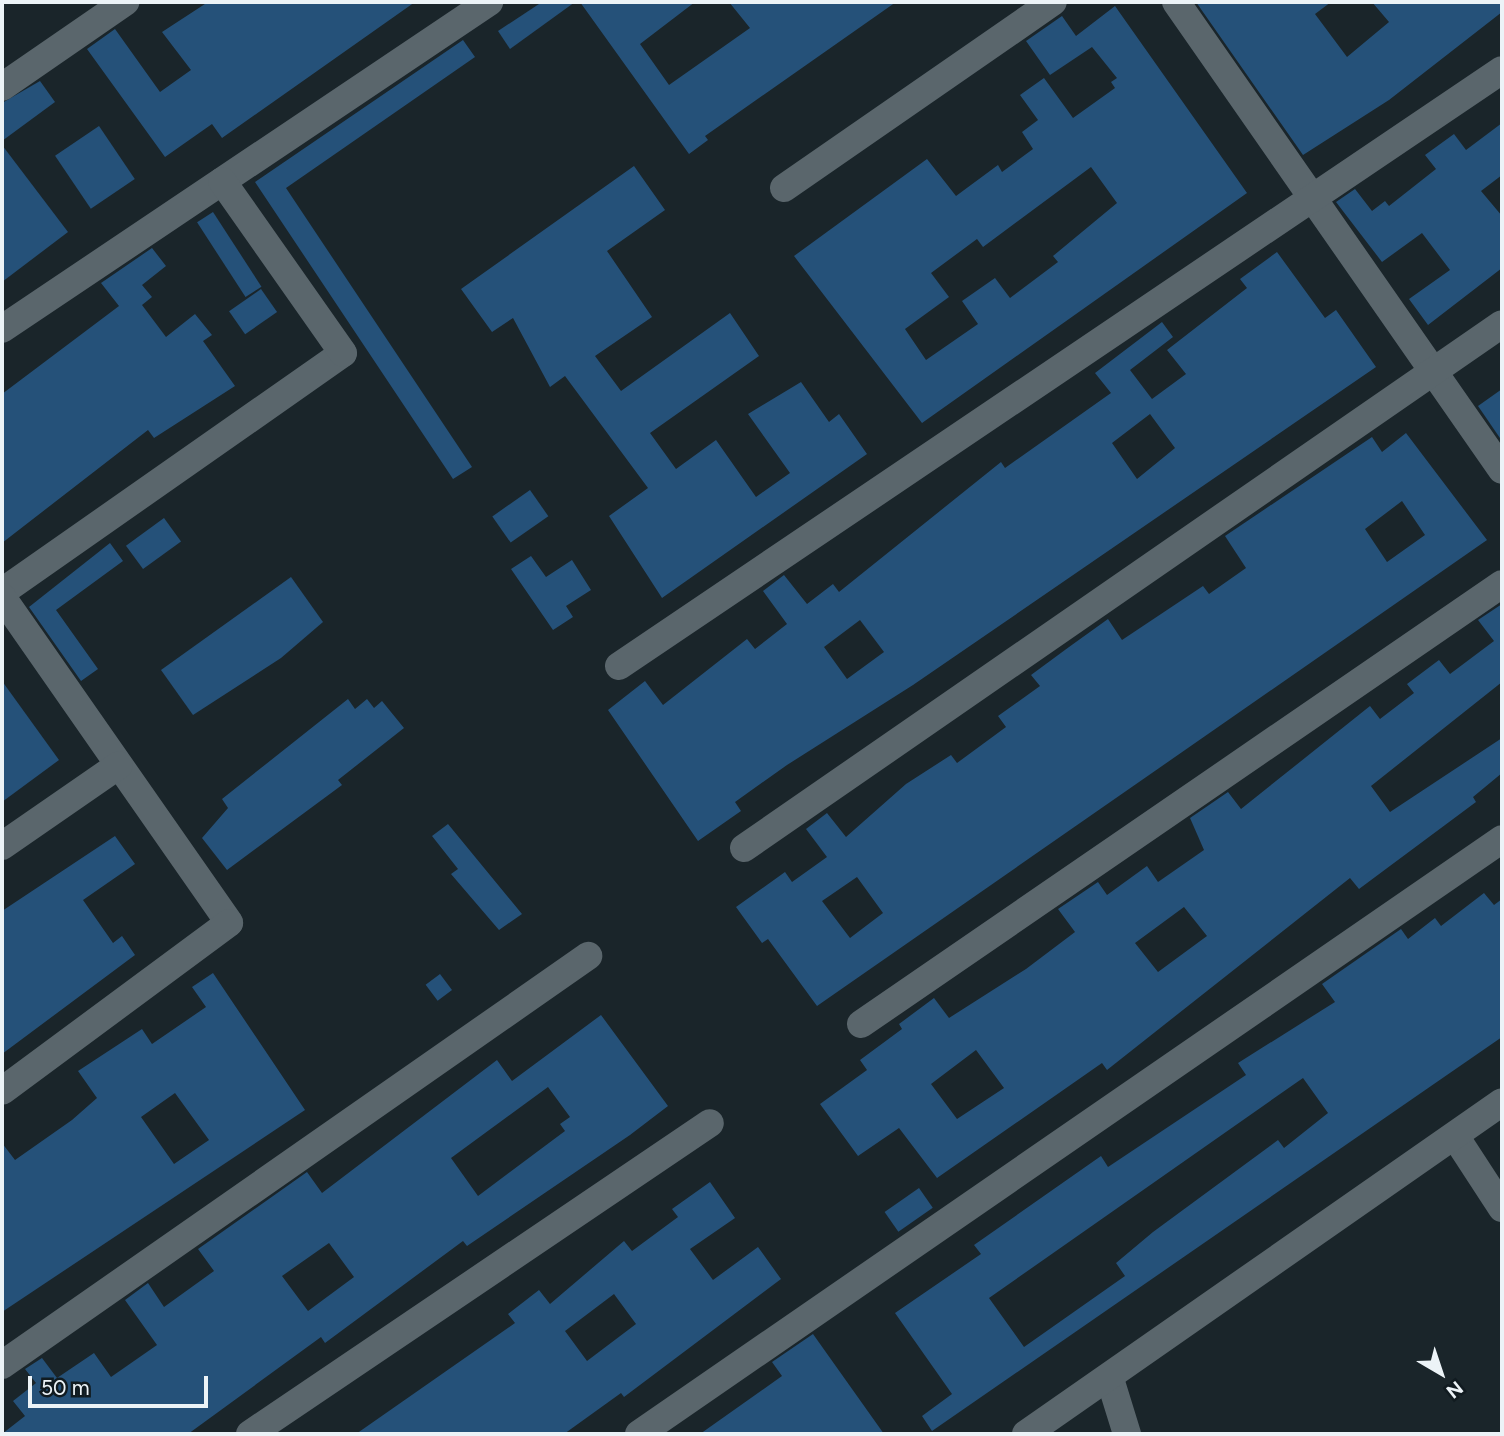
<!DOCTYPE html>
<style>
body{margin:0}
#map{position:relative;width:1504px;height:1436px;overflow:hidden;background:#1a252a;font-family:Figtree,sans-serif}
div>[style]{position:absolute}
.building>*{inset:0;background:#255179;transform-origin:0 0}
.minor>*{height:28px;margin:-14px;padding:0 14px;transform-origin:14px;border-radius:14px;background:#5a666c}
span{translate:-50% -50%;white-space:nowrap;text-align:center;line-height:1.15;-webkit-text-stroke:7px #111b20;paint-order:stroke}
.frame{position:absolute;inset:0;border:4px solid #ecf3f7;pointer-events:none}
.north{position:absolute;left:1406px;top:1338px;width:70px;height:70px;-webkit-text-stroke:5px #111b20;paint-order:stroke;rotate:141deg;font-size:19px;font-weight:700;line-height:28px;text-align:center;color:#ecf3f7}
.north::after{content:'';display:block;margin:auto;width:24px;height:32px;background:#ecf3f7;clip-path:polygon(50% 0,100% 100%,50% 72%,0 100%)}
.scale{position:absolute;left:28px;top:1376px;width:180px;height:32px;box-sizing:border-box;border:4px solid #ecf3f7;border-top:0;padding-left:9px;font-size:21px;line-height:24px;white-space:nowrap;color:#ecf3f7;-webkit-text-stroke:5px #111b20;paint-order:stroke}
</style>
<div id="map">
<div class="building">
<i style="clip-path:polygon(208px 2px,415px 2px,222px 138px,212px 124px,165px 157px,87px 49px,115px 29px,160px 92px,191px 70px,162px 32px)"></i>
<i style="clip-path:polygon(542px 2px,575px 2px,510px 49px,498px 31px)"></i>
<i style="clip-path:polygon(580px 2px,695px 2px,640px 44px,669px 85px,750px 28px,729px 2px,896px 2px,705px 136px,708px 140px,689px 154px)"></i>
<i style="clip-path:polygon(1196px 2px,1331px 2px,1315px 14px,1347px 57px,1389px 22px,1372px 2px,1502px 2px,1502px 12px,1389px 100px,1303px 155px)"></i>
<i style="clip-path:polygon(evenodd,1115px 6px,1247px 193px,922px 423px,794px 256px,927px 159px,956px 196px,998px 165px,1002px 172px,1033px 149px,1022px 132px,1038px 120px,1020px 95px,1044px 78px,1073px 118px,1115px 88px,1111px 82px,1117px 78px,1092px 47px,1050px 75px,1026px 41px,1062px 16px,1076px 36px,1115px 6px,1091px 167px,1117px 203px,1053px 256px,1058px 262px,1010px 298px,995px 278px,962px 301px,978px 324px,926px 360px,905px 329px,949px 297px,931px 273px,977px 239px,983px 247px,1091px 167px)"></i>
<i style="clip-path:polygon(463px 40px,475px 57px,286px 188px,472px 467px,453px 479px,255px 182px)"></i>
<i style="clip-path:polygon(40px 81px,55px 102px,2px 141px,2px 103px)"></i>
<i style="clip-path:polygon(1502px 123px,1502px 175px,1481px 191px,1502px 216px,1502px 268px,1428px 325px,1409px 299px,1450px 270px,1422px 233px,1382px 262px,1336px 202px,1355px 189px,1372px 211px,1385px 201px,1389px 206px,1436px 169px,1425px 155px,1454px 134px,1466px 150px)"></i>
<i style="left:99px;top:126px;width:64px;height:53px;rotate:56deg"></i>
<i style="clip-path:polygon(2px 145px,68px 232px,2px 282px)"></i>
<i style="clip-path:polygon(634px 166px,665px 210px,607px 251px,652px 317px,595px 356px,621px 391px,730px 313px,759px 356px,650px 433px,676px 469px,716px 440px,756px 497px,790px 473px,748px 414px,801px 382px,829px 422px,839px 414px,867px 454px,662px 598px,609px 516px,648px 488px,565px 376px,550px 387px,513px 318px,492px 332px,461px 289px)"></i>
<i style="left:213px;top:212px;width:89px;height:19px;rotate:57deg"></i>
<i style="clip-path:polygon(152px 248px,166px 266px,142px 285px,152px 297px,142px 305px,166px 337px,195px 314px,212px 335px,203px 341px,235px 386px,154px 438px,148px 430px,2px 543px,2px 394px,119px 306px,101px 283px)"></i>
<i style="clip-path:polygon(evenodd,1277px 252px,1325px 318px,1336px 310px,1376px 367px,913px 685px,787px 765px,735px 802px,741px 811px,698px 841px,608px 710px,645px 681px,663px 705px,747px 639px,755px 649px,787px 624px,763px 591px,784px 575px,807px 604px,833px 584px,839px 592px,1001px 462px,1005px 468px,1111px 393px,1095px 373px,1162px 322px,1173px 337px,1130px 370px,1152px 399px,1186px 374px,1167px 350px,1247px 288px,1240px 279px,1277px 252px,1150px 414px,1175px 448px,1137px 479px,1112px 443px,1150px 414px,1277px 252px,860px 620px,884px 652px,847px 679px,824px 647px,860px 620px)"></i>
<i style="left:261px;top:289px;width:28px;height:39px;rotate:55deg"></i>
<i style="clip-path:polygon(1502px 389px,1502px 441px,1478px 406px)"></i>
<i style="clip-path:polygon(evenodd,1406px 433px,1487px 540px,817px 1006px,768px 939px,762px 943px,736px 907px,785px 872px,792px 882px,827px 857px,806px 829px,827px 813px,846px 837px,906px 784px,951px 755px,957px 763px,1006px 727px,998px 716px,1040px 686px,1031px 675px,1069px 647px,1108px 619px,1122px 640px,1203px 586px,1209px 594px,1246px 568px,1225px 536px,1372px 437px,1382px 452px,1406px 433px,1402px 501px,1425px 535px,1387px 562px,1365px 529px,1402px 501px,1406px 433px,857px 877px,883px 913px,850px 938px,822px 901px,857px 877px)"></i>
<i style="left:530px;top:490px;width:32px;height:46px;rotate:55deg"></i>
<i style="left:164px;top:518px;width:29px;height:47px;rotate:54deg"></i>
<i style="clip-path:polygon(110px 543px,123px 561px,56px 610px,98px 669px,81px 681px,29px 607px)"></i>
<i style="clip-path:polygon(531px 556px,546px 577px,572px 560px,591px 590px,566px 606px,573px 617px,553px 630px,511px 569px)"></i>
<i style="clip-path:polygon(291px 577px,323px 622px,281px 658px,193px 715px,161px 670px)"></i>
<i style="clip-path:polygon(evenodd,1502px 604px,1502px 682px,1371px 786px,1390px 812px,1502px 738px,1502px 773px,1473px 797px,1476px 802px,1359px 889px,1350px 878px,1107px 1070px,1102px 1063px,937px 1178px,899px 1128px,858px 1156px,820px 1104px,867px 1070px,860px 1060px,902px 1029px,899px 1024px,934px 998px,949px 1018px,1026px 969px,1075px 932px,1058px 909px,1098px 882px,1107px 895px,1147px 866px,1158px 882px,1204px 850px,1190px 818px,1228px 792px,1241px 809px,1370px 706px,1380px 719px,1414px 693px,1407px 684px,1439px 660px,1450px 674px,1494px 641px,1478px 620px,1502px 604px,1184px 907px,1207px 936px,1158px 972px,1135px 943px,1184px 907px,1502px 604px,976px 1050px,1004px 1088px,957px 1119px,931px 1084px,976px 1050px)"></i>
<i style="clip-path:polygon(2px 681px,59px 760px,2px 802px)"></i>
<i style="clip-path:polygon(348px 699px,355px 709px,367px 699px,374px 708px,382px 701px,404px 728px,338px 780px,342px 785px,227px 870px,202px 838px,228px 808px,222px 799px)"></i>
<i style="clip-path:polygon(448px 824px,522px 914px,499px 930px,451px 874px,458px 869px,432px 836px)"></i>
<i style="clip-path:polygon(115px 836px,135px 864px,83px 900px,113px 943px,122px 936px,135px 955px,2px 1054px,2px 911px)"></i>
<i style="clip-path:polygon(evenodd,1484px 893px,1494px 905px,1502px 899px,1502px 1037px,932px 1431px,922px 1416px,952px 1394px,895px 1313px,981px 1254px,974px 1245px,1101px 1156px,1108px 1167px,1246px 1075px,1238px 1063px,1335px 1002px,1322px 984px,1401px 929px,1408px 939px,1435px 918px,1441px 926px,1484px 893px,1303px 1078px,1328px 1113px,1284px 1148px,1278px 1140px,1153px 1232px,1116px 1263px,1125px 1276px,1024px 1347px,989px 1298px,1303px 1078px)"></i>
<i style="clip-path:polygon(evenodd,213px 973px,305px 1110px,2px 1312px,2px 1143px,15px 1160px,72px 1120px,97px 1098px,78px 1071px,142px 1029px,152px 1044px,206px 1007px,192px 987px,213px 973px,175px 1093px,209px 1140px,174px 1164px,141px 1117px,175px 1093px)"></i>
<i style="left:440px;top:974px;width:20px;height:18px;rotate:53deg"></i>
<i style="clip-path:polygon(evenodd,601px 1015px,668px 1106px,630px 1135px,467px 1246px,463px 1241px,325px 1343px,321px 1337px,188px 1434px,2px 1434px,25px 1416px,13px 1401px,36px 1383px,25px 1369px,42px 1358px,57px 1378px,94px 1353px,111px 1377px,157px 1345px,125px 1300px,148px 1283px,164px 1307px,214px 1271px,198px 1249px,307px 1172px,322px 1193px,497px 1060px,512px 1081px,601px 1015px,548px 1087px,570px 1117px,560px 1124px,565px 1131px,478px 1196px,451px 1158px,548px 1087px,601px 1015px,329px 1243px,354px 1277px,308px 1311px,282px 1276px,329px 1243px)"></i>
<i style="clip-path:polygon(evenodd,710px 1182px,735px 1218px,690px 1249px,713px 1280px,758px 1247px,781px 1279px,624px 1397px,621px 1393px,564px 1434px,356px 1434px,515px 1323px,508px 1314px,539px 1290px,550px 1304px,624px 1241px,632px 1251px,678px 1217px,672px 1209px,710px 1182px,614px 1294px,636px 1324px,587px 1361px,565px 1331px,614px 1294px)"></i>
<i style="left:919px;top:1188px;width:24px;height:42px;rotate:55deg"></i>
<i style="clip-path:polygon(813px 1334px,884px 1434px,700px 1434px,782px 1376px,772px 1362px)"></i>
</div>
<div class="minor">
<i style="left:1176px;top:2px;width:570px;rotate:55.14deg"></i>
<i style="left:2px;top:87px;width:150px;rotate:-34.6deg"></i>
<i style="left:784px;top:188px;width:327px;rotate:-34.7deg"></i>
<i style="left:2px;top:329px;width:587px;rotate:-33.88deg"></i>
<i style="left:2px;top:592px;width:416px;rotate:-35deg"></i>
<i style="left:343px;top:353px;width:210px;rotate:-125.1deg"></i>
<i style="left:2px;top:597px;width:397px;rotate:55.1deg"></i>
<i style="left:229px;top:923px;width:282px;rotate:143.5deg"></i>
<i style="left:619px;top:666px;width:1065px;rotate:-34.02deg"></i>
<i style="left:2px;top:846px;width:142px;rotate:-34.7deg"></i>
<i style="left:744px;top:848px;width:921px;rotate:-34.66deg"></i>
<i style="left:861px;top:1024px;width:777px;rotate:-34.47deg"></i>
<i style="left:1455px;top:1136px;width:86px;rotate:56.9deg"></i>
<i style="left:2px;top:1365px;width:715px;rotate:-34.91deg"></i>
<i style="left:1110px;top:1379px;width:58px;rotate:72.8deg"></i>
<i style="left:250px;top:1434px;width:555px;rotate:-34.06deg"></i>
<i style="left:639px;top:1434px;width:1048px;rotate:-34.58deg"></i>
<i style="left:1026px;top:1434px;width:580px;rotate:-34.89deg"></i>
</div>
<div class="frame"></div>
<div class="north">N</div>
<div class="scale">50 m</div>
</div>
